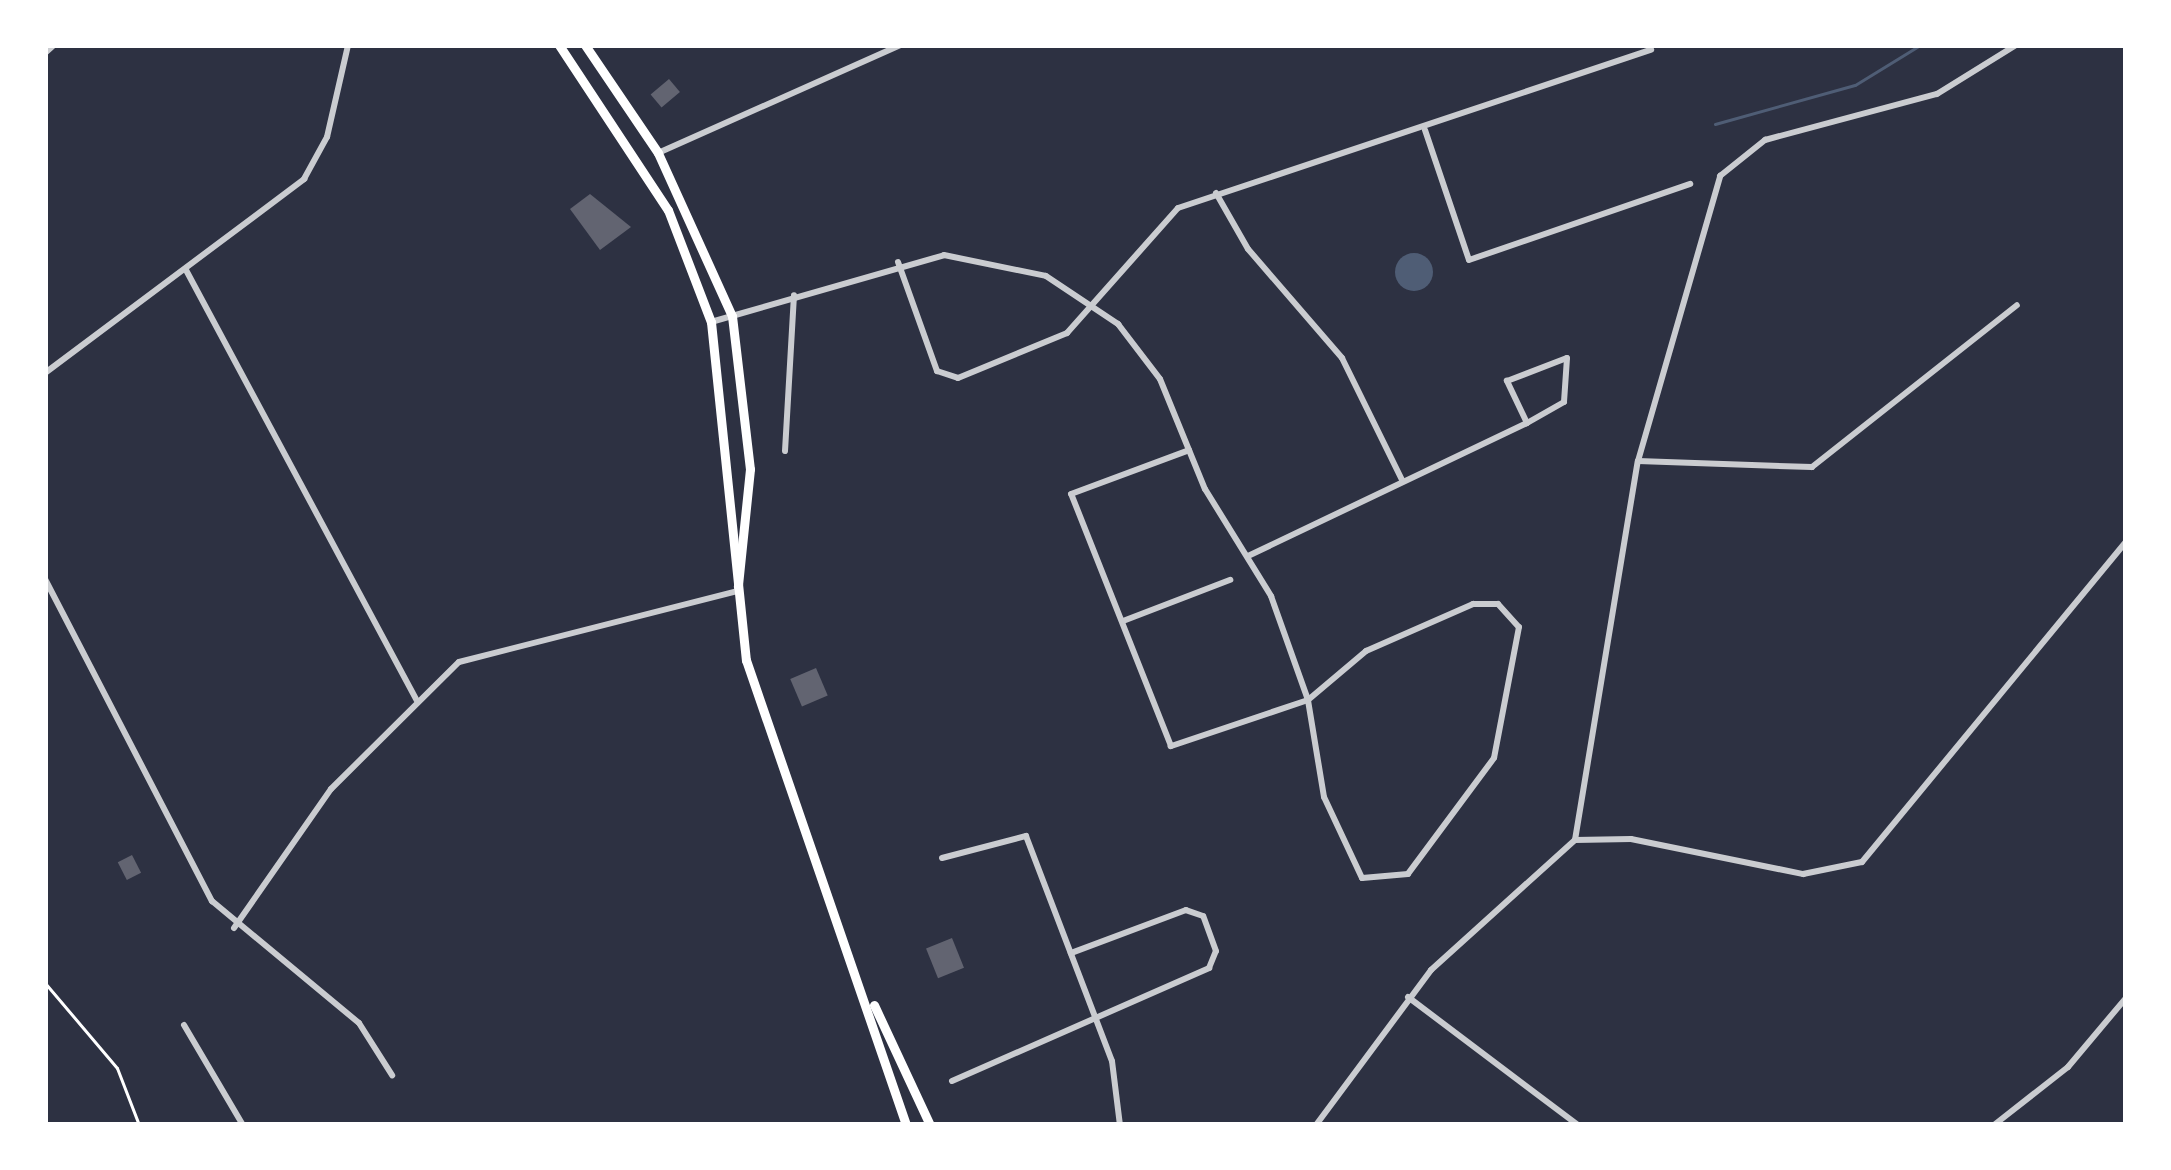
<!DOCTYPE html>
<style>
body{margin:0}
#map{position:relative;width:2171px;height:1170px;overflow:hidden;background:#2d3142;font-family:Roboto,sans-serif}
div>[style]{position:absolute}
.water>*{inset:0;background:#4f5d75}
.round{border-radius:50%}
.stream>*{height:3px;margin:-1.5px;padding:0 1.5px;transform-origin:1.5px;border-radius:1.5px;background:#4f5d75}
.building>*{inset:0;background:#626471;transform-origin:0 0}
.path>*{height:3px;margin:-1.5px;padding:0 1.5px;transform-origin:1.5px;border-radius:1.5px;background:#fff}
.minor>*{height:6px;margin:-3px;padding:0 3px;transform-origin:3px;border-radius:3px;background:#caccd0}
.secondary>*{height:9px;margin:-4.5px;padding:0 4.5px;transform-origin:4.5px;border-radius:4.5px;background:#fff}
span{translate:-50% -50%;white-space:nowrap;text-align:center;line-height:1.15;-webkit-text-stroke:12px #fff;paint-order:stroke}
.frame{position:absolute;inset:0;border:48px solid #fff;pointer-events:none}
</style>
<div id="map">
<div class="water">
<i class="round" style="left:1395px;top:253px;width:38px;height:38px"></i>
</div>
<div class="stream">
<i style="left:1715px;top:124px;width:145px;rotate:-15.6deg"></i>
<i style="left:1855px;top:85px;width:76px;rotate:-31.6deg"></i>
</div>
<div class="building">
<i style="left:669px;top:79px;width:17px;height:24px;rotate:50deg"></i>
<i style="clip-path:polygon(590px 194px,631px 227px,600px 250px,570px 209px)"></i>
<i style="left:816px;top:668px;width:30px;height:28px;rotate:67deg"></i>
<i style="left:132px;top:855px;width:20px;height:16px;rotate:63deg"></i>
<i style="left:952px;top:938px;width:32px;height:28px;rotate:68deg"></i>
</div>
<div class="path">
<i style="left:45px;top:983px;width:111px;rotate:49.7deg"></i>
<i style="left:117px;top:1068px;width:61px;rotate:68.9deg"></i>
</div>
<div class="minor">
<i style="left:45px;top:53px;width:12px;rotate:-42deg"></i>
<i style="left:1425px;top:130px;width:137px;rotate:71.3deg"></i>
<i style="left:1469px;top:260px;width:234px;rotate:-19deg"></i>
<i style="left:658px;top:153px;width:266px;rotate:-24deg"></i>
<i style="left:1216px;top:193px;width:64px;rotate:60.3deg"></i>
<i style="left:1248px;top:249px;width:144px;rotate:49.2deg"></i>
<i style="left:1342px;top:358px;width:136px;rotate:63.8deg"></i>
<i style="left:898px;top:262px;width:116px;rotate:70.3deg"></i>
<i style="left:937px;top:371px;width:22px;rotate:18deg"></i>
<i style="left:958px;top:378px;width:118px;rotate:-22.4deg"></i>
<i style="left:1067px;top:333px;width:167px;rotate:-48.4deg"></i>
<i style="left:1178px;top:208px;width:499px;rotate:-18.5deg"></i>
<i style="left:186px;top:270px;width:488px;rotate:61.8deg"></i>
<i style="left:711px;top:322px;width:242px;rotate:-16deg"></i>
<i style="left:944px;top:255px;width:104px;rotate:11.6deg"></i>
<i style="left:1046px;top:276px;width:87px;rotate:33.7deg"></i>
<i style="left:1118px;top:324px;width:69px;rotate:52.6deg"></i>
<i style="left:1160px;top:379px;width:119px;rotate:67.8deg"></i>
<i style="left:1205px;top:489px;width:126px;rotate:58.3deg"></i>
<i style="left:1271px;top:596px;width:110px;rotate:70.4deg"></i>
<i style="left:1308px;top:700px;width:145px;rotate:161.4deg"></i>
<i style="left:1171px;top:746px;width:271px;rotate:-111.6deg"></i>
<i style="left:1071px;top:494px;width:126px;rotate:-20.4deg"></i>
<i style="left:1567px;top:358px;width:44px;rotate:93.9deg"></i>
<i style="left:1564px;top:402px;width:43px;rotate:150.4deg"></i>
<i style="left:1527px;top:423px;width:47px;rotate:-115.5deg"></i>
<i style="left:1507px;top:381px;width:64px;rotate:-21deg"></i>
<i style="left:45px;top:373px;width:324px;rotate:-36.8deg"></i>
<i style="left:304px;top:179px;width:48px;rotate:-61.3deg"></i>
<i style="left:327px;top:137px;width:94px;rotate:-77.1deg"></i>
<i style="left:785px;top:451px;width:156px;rotate:-86.7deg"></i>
<i style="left:1638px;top:461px;width:174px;rotate:2deg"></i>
<i style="left:1812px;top:467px;width:261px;rotate:-38.3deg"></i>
<i style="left:1248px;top:556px;width:309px;rotate:-25.5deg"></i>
<i style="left:45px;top:579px;width:363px;rotate:62.6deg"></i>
<i style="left:212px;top:901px;width:191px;rotate:39.7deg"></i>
<i style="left:359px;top:1023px;width:62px;rotate:57.6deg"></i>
<i style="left:1473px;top:604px;width:25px"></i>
<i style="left:1498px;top:604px;width:31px;rotate:48deg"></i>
<i style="left:1519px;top:627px;width:133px;rotate:100.8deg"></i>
<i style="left:1494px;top:758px;width:144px;rotate:126.6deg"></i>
<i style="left:1408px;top:874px;width:46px;rotate:175deg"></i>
<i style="left:1362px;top:878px;width:89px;rotate:-115.1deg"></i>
<i style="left:1324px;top:797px;width:98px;rotate:-99.4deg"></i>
<i style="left:1308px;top:700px;width:76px;rotate:-40.2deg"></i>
<i style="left:1366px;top:651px;width:117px;rotate:-23.7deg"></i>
<i style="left:1123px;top:621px;width:115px;rotate:-21deg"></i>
<i style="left:1575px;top:840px;width:384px;rotate:-80.6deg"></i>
<i style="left:1638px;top:461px;width:297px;rotate:-73.9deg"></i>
<i style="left:1720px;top:176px;width:58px;rotate:-38.7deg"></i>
<i style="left:1765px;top:140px;width:178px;rotate:-15deg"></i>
<i style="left:1937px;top:94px;width:93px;rotate:-31.8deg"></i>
<i style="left:942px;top:858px;width:87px;rotate:-14.7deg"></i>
<i style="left:1026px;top:836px;width:241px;rotate:69.1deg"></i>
<i style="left:1112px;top:1061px;width:64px;rotate:82.9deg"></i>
<i style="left:234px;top:928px;width:169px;rotate:-55.1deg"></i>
<i style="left:331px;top:789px;width:180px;rotate:-44.8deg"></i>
<i style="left:459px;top:662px;width:287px;rotate:-14.3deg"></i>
<i style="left:1408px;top:997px;width:213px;rotate:37deg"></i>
<i style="left:184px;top:1025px;width:116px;rotate:59.5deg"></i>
<i style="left:952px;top:1081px;width:281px;rotate:-23.7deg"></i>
<i style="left:1209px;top:968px;width:18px;rotate:-68deg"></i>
<i style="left:1216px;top:951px;width:37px;rotate:-110deg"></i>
<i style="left:1203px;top:916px;width:18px;rotate:-161deg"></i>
<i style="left:1186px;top:910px;width:123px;rotate:159.5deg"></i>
<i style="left:1316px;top:1125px;width:193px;rotate:-53.4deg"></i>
<i style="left:1431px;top:970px;width:194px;rotate:-42.1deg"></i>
<i style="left:1575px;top:840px;width:56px;rotate:-1deg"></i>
<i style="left:1631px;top:839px;width:176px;rotate:11.5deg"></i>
<i style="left:1803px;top:874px;width:60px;rotate:-11.5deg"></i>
<i style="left:1862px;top:862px;width:415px;rotate:-50.5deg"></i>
<i style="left:1994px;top:1125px;width:94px;rotate:-38.1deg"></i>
<i style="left:2068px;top:1067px;width:90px;rotate:-50deg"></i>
</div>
<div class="secondary">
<i style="left:559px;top:45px;width:198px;rotate:56.6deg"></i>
<i style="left:668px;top:210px;width:120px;rotate:69deg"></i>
<i style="left:711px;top:322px;width:340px;rotate:84.1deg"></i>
<i style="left:746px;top:660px;width:492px;rotate:71deg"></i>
<i style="left:585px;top:45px;width:130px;rotate:55.9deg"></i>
<i style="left:658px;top:153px;width:179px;rotate:65.6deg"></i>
<i style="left:732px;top:316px;width:154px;rotate:83.3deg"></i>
<i style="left:750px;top:469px;width:118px;rotate:95.9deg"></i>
<i style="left:874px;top:1005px;width:132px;rotate:65deg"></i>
</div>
<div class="frame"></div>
</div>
